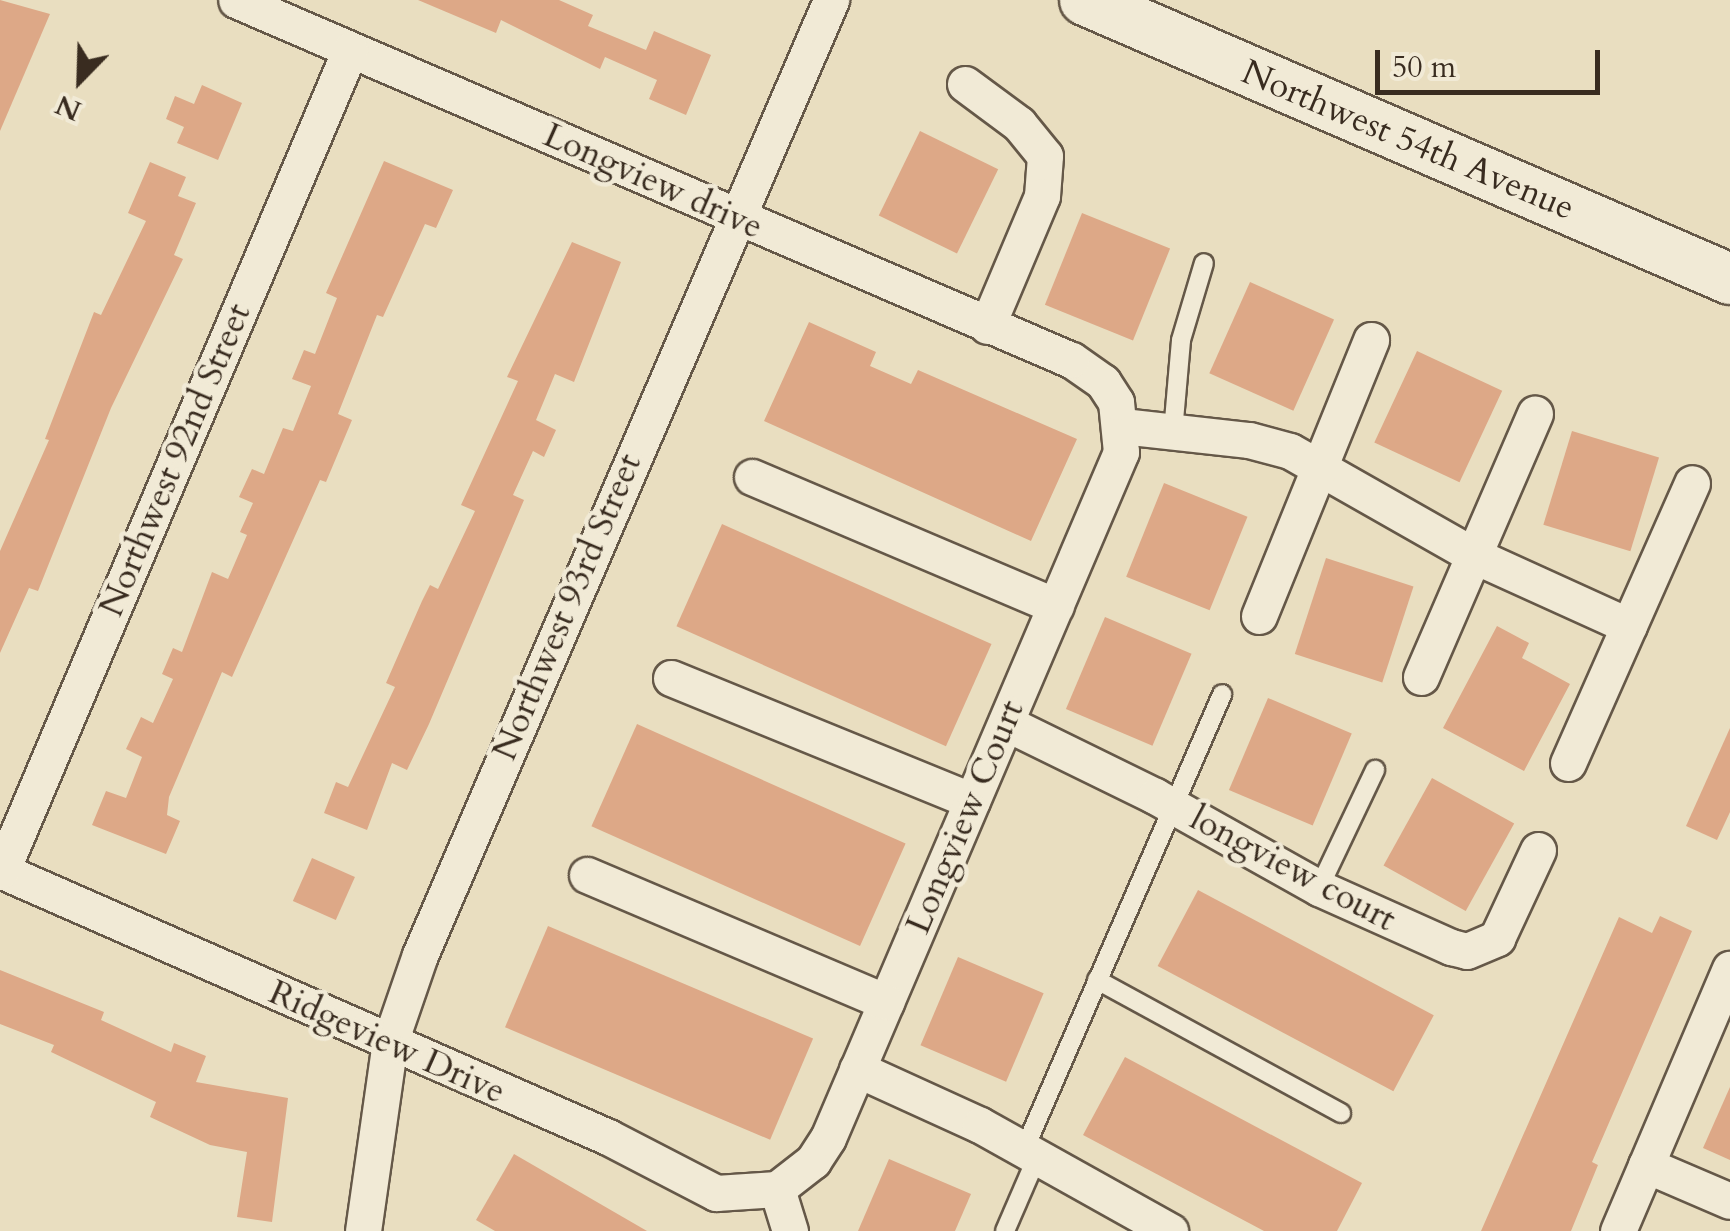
<!DOCTYPE html>
<style>
body{margin:0}
#map{position:relative;width:1730px;height:1231px;overflow:hidden;background:#e9dec0;font-family:Cardo,serif}
div>[style]{position:absolute}
.building>*{inset:0;background:#dda887;transform-origin:0 0}
.roads{filter:drop-shadow(2px 0 #655848) drop-shadow(-2px 0 #655848) drop-shadow(0 2px #655848) drop-shadow(0 -2px #655848)}
.lane>*{height:18px;margin:-9px;padding:0 9px;transform-origin:9px;border-radius:9px;background:#f1ead6}
.street>*{height:35px;margin:-17.5px;padding:0 17.5px;transform-origin:17.5px;border-radius:17.5px;background:#f1ead6}
.secondary>*{height:50px;margin:-25px;padding:0 25px;transform-origin:25px;border-radius:25px;background:#f1ead6}
span{translate:-50% -50%;white-space:nowrap;text-align:center;line-height:1.15;-webkit-text-stroke:9px #f1ead6;paint-order:stroke}
.street-label{font-size:35px;color:#392c20}
.north{position:absolute;left:30px;top:30px;width:100px;height:100px;-webkit-text-stroke:8px #f1ead6;paint-order:stroke;rotate:203deg;font-size:28px;font-weight:700;line-height:40px;text-align:center;color:#392c20}
.north::after{content:'';display:block;margin:auto;width:35px;height:45px;background:#392c20;clip-path:polygon(50% 0,100% 100%,50% 72%,0 100%)}
.scale{position:absolute;left:1375px;top:50px;width:225px;height:45px;box-sizing:border-box;border:5px solid #392c20;border-top:0;padding-left:12px;font-size:30px;line-height:35px;white-space:nowrap;color:#392c20;-webkit-text-stroke:8px #f1ead6;paint-order:stroke}
</style>
<div id="map">
<div class="building">
<i style="clip-path:polygon(0 0,50px 14px,0 131px)"></i>
<i style="clip-path:polygon(418px 0,559px 0,593px 15px,588px 26px,646px 50px,654px 31px,711px 55px,686px 115px,649px 99px,657px 80px,605px 57px,600px 69px,501px 20px,496px 33px)"></i>
<i style="clip-path:polygon(202px 85px,242px 103px,218px 160px,177px 143px,184px 127px,166px 119px,175px 96px,194px 104px)"></i>
<i style="left:920px;top:131px;width:87px;height:94px;rotate:26deg"></i>
<i style="clip-path:polygon(384px 161px,453px 190px,436px 228px,425px 224px,383px 317px,377px 315px,338px 414px,352px 420px,326px 482px,320px 480px,232px 677px,222px 672px,169px 797px,167px 815px,180px 821px,166px 854px,92px 825px,106px 791px,126px 798px,142px 757px,126px 749px,141px 717px,153px 723px,173px 679px,162px 674px,173px 648px,182px 652px,212px 572px,228px 579px,247px 535px,240px 532px,253px 503px,239px 497px,252px 469px,264px 474px,283px 428px,293px 431px,311px 386px,292px 379px,304px 350px,315px 354px,337px 298px,326px 293px)"></i>
<i style="clip-path:polygon(150px 162px,186px 177px,178px 196px,196px 203px,174px 255px,183px 259px,111px 408px,38px 591px,29px 588px,0 653px,0 551px,49px 440px,45px 439px,94px 312px,101px 315px,146px 221px,128px 213px)"></i>
<i style="left:1082px;top:213px;width:95px;height:99px;rotate:22deg"></i>
<i style="clip-path:polygon(572px 242px,621px 262px,574px 382px,555px 374px,536px 420px,556px 430px,544px 457px,533px 451px,513px 495px,524px 500px,429px 724px,407px 770px,392px 763px,367px 830px,324px 813px,336px 782px,348px 787px,395px 687px,386px 683px,422px 601px,430px 585px,438px 589px,475px 511px,461px 505px,518px 381px,507px 377px)"></i>
<i style="left:1250px;top:282px;width:92px;height:100px;rotate:24deg"></i>
<i style="clip-path:polygon(809px 322px,876px 352px,870px 366px,911px 384px,918px 370px,1077px 439px,1031px 541px,764px 421px)"></i>
<i style="left:1417px;top:351px;width:94px;height:101px;rotate:25deg"></i>
<i style="left:1572px;top:431px;width:91px;height:98px;rotate:17deg"></i>
<i style="left:1164px;top:483px;width:90px;height:101px;rotate:22deg"></i>
<i style="left:722px;top:524px;width:295px;height:112px;rotate:24deg"></i>
<i style="left:1326px;top:558px;width:92px;height:101px;rotate:18deg"></i>
<i style="left:1105px;top:617px;width:94px;height:100px;rotate:23deg"></i>
<i style="clip-path:polygon(1497px 626px,1529px 643px,1522px 658px,1570px 684px,1524px 771px,1443px 728px)"></i>
<i style="left:1268px;top:698px;width:91px;height:100px;rotate:23deg"></i>
<i style="left:637px;top:724px;width:294px;height:112px;rotate:24deg"></i>
<i style="clip-path:polygon(1730px 728px,1730px 812px,1717px 840px,1686px 826px)"></i>
<i style="left:1432px;top:778px;width:94px;height:100px;rotate:29deg"></i>
<i style="left:312px;top:858px;width:47px;height:47px;rotate:24deg"></i>
<i style="left:1198px;top:890px;width:267px;height:86px;rotate:28deg"></i>
<i style="clip-path:polygon(1660px 916px,1692px 931px,1592px 1162px,1598px 1165px,1571px 1231px,1481px 1231px,1619px 917px,1652px 933px)"></i>
<i style="left:548px;top:926px;width:288px;height:110px;rotate:23deg"></i>
<i style="left:958px;top:957px;width:93px;height:96px;rotate:23deg"></i>
<i style="clip-path:polygon(0 970px,104px 1012px,101px 1020px,171px 1052px,174px 1043px,206px 1056px,196px 1082px,288px 1098px,272px 1222px,237px 1217px,247px 1152px,210px 1145px,150px 1117px,156px 1102px,51px 1052px,54px 1045px,0 1024px)"></i>
<i style="clip-path:polygon(1125px 1057px,1362px 1183px,1337px 1231px,1264px 1231px,1083px 1135px)"></i>
<i style="clip-path:polygon(1730px 1087px,1730px 1160px,1703px 1148px)"></i>
<i style="clip-path:polygon(514px 1154px,647px 1231px,495px 1231px,476px 1220px)"></i>
<i style="clip-path:polygon(889px 1159px,971px 1194px,955px 1231px,858px 1231px)"></i>
</div>
<div class="roads">
<div class="lane">
<i style="left:1173px;top:432px;width:92px;rotate:-85deg"></i>
<i style="left:1181px;top:340px;width:80px;rotate:-73.4deg"></i>
<i style="left:1319px;top:888px;width:131px;rotate:-64.6deg"></i>
<i style="left:1097px;top:980px;width:278px;rotate:28.6deg"></i>
<i style="left:1024px;top:1150px;width:497px;rotate:-66.5deg"></i>
<i style="left:1005px;top:1231px;width:81px;rotate:-66.6deg"></i>
</div>
<div class="street">
<i style="left:965px;top:84px;width:67px;rotate:36.5deg"></i>
<i style="left:1019px;top:124px;width:41px;rotate:50.9deg"></i>
<i style="left:1045px;top:156px;width:40px;rotate:94.3deg"></i>
<i style="left:1042px;top:196px;width:141px;rotate:112.9deg"></i>
<i style="left:1122px;top:426px;width:128px;rotate:6.3deg"></i>
<i style="left:1249px;top:440px;width:42px;rotate:15deg"></i>
<i style="left:1290px;top:451px;width:213px;rotate:29.6deg"></i>
<i style="left:1475px;top:556px;width:169px;rotate:24.4deg"></i>
<i style="left:752px;top:477px;width:330px;rotate:23deg"></i>
<i style="left:1259px;top:616px;width:298px;rotate:-67.9deg"></i>
<i style="left:1421px;top:677px;width:287px;rotate:-66.6deg"></i>
<i style="left:671px;top:678px;width:325px;rotate:22.2deg"></i>
<i style="left:1006px;top:723px;width:166px;rotate:26.1deg"></i>
<i style="left:1155px;top:796px;width:188px;rotate:29.3deg"></i>
<i style="left:1319px;top:888px;width:145px;rotate:24.1deg"></i>
<i style="left:1451px;top:947px;width:16px;rotate:14deg"></i>
<i style="left:1467px;top:951px;width:33px;rotate:-23deg"></i>
<i style="left:1497px;top:938px;width:97px;rotate:-65deg"></i>
<i style="left:1568px;top:763px;width:306px;rotate:-66.1deg"></i>
<i style="left:0;top:870px;width:664px;rotate:23.71deg"></i>
<i style="left:608px;top:1137px;width:122px;rotate:27.4deg"></i>
<i style="left:716px;top:1193px;width:61px;rotate:-3.8deg"></i>
<i style="left:777px;top:1189px;width:46px;rotate:-37.9deg"></i>
<i style="left:813px;top:1161px;width:27px;rotate:-57deg"></i>
<i style="left:828px;top:1138px;width:746px;rotate:-66.87deg"></i>
<i style="left:1121px;top:452px;width:50px;rotate:-95.7deg"></i>
<i style="left:1116px;top:402px;width:24px;rotate:-123deg"></i>
<i style="left:1103px;top:382px;width:39px;rotate:-145deg"></i>
<i style="left:1071px;top:360px;width:909px;rotate:-156.68deg"></i>
<i style="left:2px;top:870px;width:891px;rotate:-67deg"></i>
<i style="left:587px;top:875px;width:325px;rotate:23deg"></i>
<i style="left:857px;top:1069px;width:135px;rotate:24.5deg"></i>
<i style="left:980px;top:1125px;width:218px;rotate:29.2deg"></i>
<i style="left:1646px;top:1165px;width:91px;rotate:23.2deg"></i>
<i style="left:777px;top:1189px;width:44px;rotate:72.8deg"></i>
<i style="left:363px;top:1231px;width:191px;rotate:-81.9deg"></i>
<i style="left:390px;top:1042px;width:92px;rotate:-71deg"></i>
<i style="left:420px;top:955px;width:1040px;rotate:-66.71deg"></i>
<i style="left:1618px;top:1231px;width:285px;rotate:-66.9deg"></i>
</div>
<div class="secondary">
<i style="left:1085px;top:0;width:703px;rotate:23.39deg"></i>
</div>
</div>
<div class="street-label">
<span style="left:1408px;top:140px;rotate:23deg">Northwest 54th Avenue</span>
<span style="left:653px;top:181px;rotate:24deg">Longview drive</span>
<span style="left:175px;top:460px;rotate:-67deg">Northwest 92nd Street</span>
<span style="left:567px;top:607px;rotate:-67deg">Northwest 93rd Street</span>
<span style="left:965px;top:817px;rotate:-67deg">Longview Court</span>
<span style="left:1293px;top:869px;rotate:28deg">longview court</span>
<span style="left:387px;top:1042px;rotate:24deg">Ridgeview Drive</span>
</div>
<div class="north">N</div>
<div class="scale">50 m</div>
</div>
